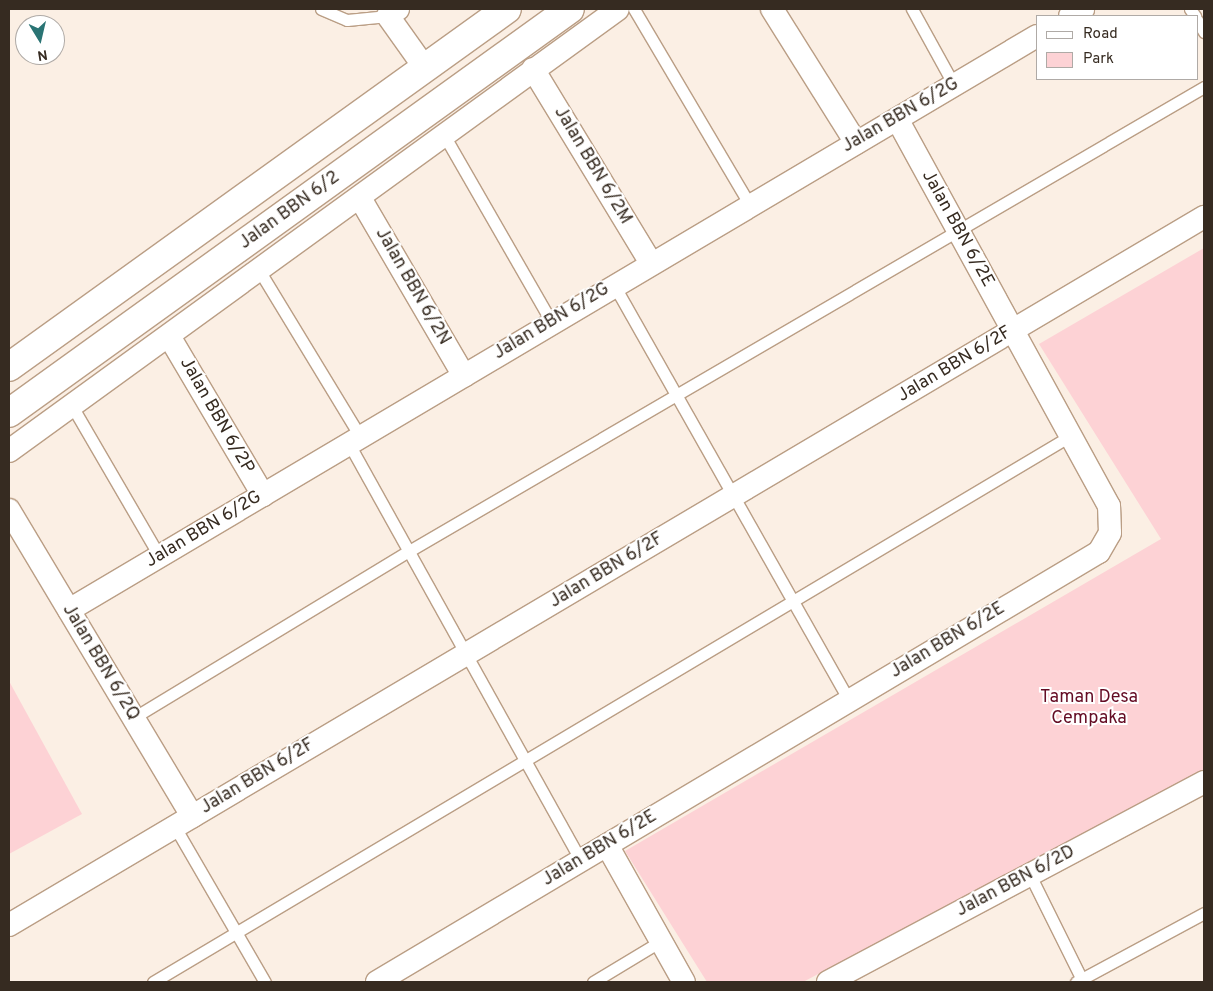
<!DOCTYPE html>
<style>
body{margin:0}
#map{position:relative;width:1213px;height:991px;overflow:hidden;background:#fbefe4;font-family:Overpass,sans-serif}
div>[style]{position:absolute}
.green>*{inset:0;background:#fdd2d5}
.roads{filter:drop-shadow(1px 0 #ba9e85) drop-shadow(-1px 0 #ba9e85) drop-shadow(0 1px #ba9e85) drop-shadow(0 -1px #ba9e85)}
.service>*{height:11px;margin:-5.5px;padding:0 5.5px;transform-origin:5.5px;border-radius:5.5px;background:#fff}
.minor>*{height:22px;margin:-11px;padding:0 11px;transform-origin:11px;border-radius:11px;background:#fff}
.tertiary>*{height:28px;margin:-14px;padding:0 14px;transform-origin:14px;border-radius:14px;background:#fff}
span{translate:-50% -50%;white-space:nowrap;text-align:center;line-height:1.15;-webkit-text-stroke:4px #fff;paint-order:stroke}
.street-label{font-size:18px;color:#362b21}
.park-label{font-size:18px;color:#640c24}
.frame{position:absolute;inset:0;border:10px solid #362b21;pointer-events:none}
.legend{position:absolute;left:1036px;top:15px;width:162px;height:65px;box-sizing:border-box;background:#fff;border:1px solid #afaaa6;margin:0;padding:6px 9px;list-style:none;font-size:15px;color:#362b21}
.legend li{display:flex;align-items:center;gap:10px;height:25px}
.legend b{width:25px;border:1px solid #afaaa6}
.north{position:absolute;left:15px;top:15px;width:50px;height:50px;box-sizing:border-box;background:#fff;border:1px solid #afaaa6;border-radius:50%;rotate:171deg;font-size:14px;font-weight:700;line-height:20px;text-align:center;color:#362b21}
.north::after{content:'';display:block;margin:auto;width:18px;height:22px;background:#2a7474;clip-path:polygon(50% 0,100% 100%,50% 72%,0 100%)}
</style>
<div id="map">
<div class="green">
<i style="clip-path:polygon(1204px 248px,1204px 771px,803px 982px,707px 982px,625px 851px,1161px 539px,1039px 344px)"></i>
<i style="clip-path:polygon(9px 681px,82px 814px,9px 854px)"></i>
</div>
<div class="roads">
<div class="service">
<i style="left:321px;top:9px;width:28px;rotate:23deg"></i>
<i style="left:347px;top:20px;width:41px;rotate:-5.6deg"></i>
<i style="left:634px;top:9px;width:228px;rotate:59.4deg"></i>
<i style="left:912px;top:9px;width:87px;rotate:61.1deg"></i>
<i style="left:1190px;top:9px;width:9px;rotate:54deg"></i>
<i style="left:1197px;top:20px;width:14px;rotate:60deg"></i>
<i style="left:444px;top:135px;width:217px;rotate:60.1deg"></i>
<i style="left:259px;top:270px;width:197px;rotate:58.7deg"></i>
<i style="left:614px;top:285px;width:478px;rotate:60.5deg"></i>
<i style="left:72px;top:406px;width:175px;rotate:59.8deg"></i>
<i style="left:349px;top:444px;width:477px;rotate:60.9deg"></i>
<i style="left:133px;top:718px;width:323px;rotate:-31.2deg"></i>
<i style="left:409px;top:551px;width:921px;rotate:-30.27deg"></i>
<i style="left:175px;top:827px;width:179px;rotate:59.9deg"></i>
<i style="left:1030px;top:875px;width:119px;rotate:63.6deg"></i>
<i style="left:153px;top:982px;width:1067px;rotate:-30.77deg"></i>
<i style="left:593px;top:982px;width:79px;rotate:-31.1deg"></i>
<i style="left:1076px;top:982px;width:145px;rotate:-28.3deg"></i>
</div>
<div class="minor">
<i style="left:398px;top:9px;width:12px;rotate:145deg"></i>
<i style="left:388px;top:16px;width:64px;rotate:54.6deg"></i>
<i style="left:772px;top:9px;width:158px;rotate:57.9deg"></i>
<i style="left:1070px;top:16px;width:15px;rotate:-28deg"></i>
<i style="left:533px;top:69px;width:227px;rotate:58.7deg"></i>
<i style="left:360px;top:198px;width:206px;rotate:59.7deg"></i>
<i style="left:169px;top:336px;width:185px;rotate:59.4deg"></i>
<i style="left:9px;top:451px;width:752px;rotate:-35.97deg"></i>
<i style="left:9px;top:510px;width:357px;rotate:59.1deg"></i>
<i style="left:69px;top:610px;width:1125px;rotate:-30.67deg"></i>
<i style="left:607px;top:845px;width:157px;rotate:60.7deg"></i>
<i style="left:9px;top:925px;width:1389px;rotate:-30.65deg"></i>
<i style="left:377px;top:982px;width:840px;rotate:-30.78deg"></i>
<i style="left:1099px;top:552px;width:22px;rotate:-60deg"></i>
<i style="left:1110px;top:533px;width:27px;rotate:-92deg"></i>
<i style="left:1109px;top:506px;width:441px;rotate:-118.7deg"></i>
<i style="left:828px;top:982px;width:426px;rotate:-28deg"></i>
</div>
<div class="tertiary">
<i style="left:9px;top:367px;width:613px;rotate:-35.71deg"></i>
<i style="left:9px;top:413px;width:691px;rotate:-35.76deg"></i>
</div>
</div>
<div class="street-label">
<span style="left:901px;top:116px;rotate:-30deg">Jalan BBN 6/2G</span>
<span style="left:592px;top:166px;rotate:59deg">Jalan BBN 6/2M</span>
<span style="left:290px;top:211px;rotate:-36deg">Jalan BBN 6/2</span>
<span style="left:957px;top:229px;rotate:61deg">Jalan BBN 6/2E</span>
<span style="left:412px;top:287px;rotate:60deg">Jalan BBN 6/2N</span>
<span style="left:552px;top:322px;rotate:-31deg">Jalan BBN 6/2G</span>
<span style="left:955px;top:365px;rotate:-31deg">Jalan BBN 6/2F</span>
<span style="left:216px;top:416px;rotate:60deg">Jalan BBN 6/2P</span>
<span style="left:204px;top:530px;rotate:-31deg">Jalan BBN 6/2G</span>
<span style="left:607px;top:571px;rotate:-31deg">Jalan BBN 6/2F</span>
<span style="left:948px;top:641px;rotate:-31deg">Jalan BBN 6/2E</span>
<span style="left:100px;top:663px;rotate:59deg">Jalan BBN 6/2Q</span>
<span style="left:258px;top:777px;rotate:-31deg">Jalan BBN 6/2F</span>
<span style="left:600px;top:849px;rotate:-31deg">Jalan BBN 6/2E</span>
<span style="left:1016px;top:882px;rotate:-28deg">Jalan BBN 6/2D</span>
</div>
<div class="park-label">
<span style="left:1089px;top:709px">Taman Desa<br>Cempaka</span>
</div>
<div class="frame"></div>
<ul class="legend">
<li><b style="height:6px;background:#fff"></b>Road</li>
<li><b style="height:14px;background:#fdd2d5"></b>Park</li>
</ul>
<div class="north">N</div>
</div>
